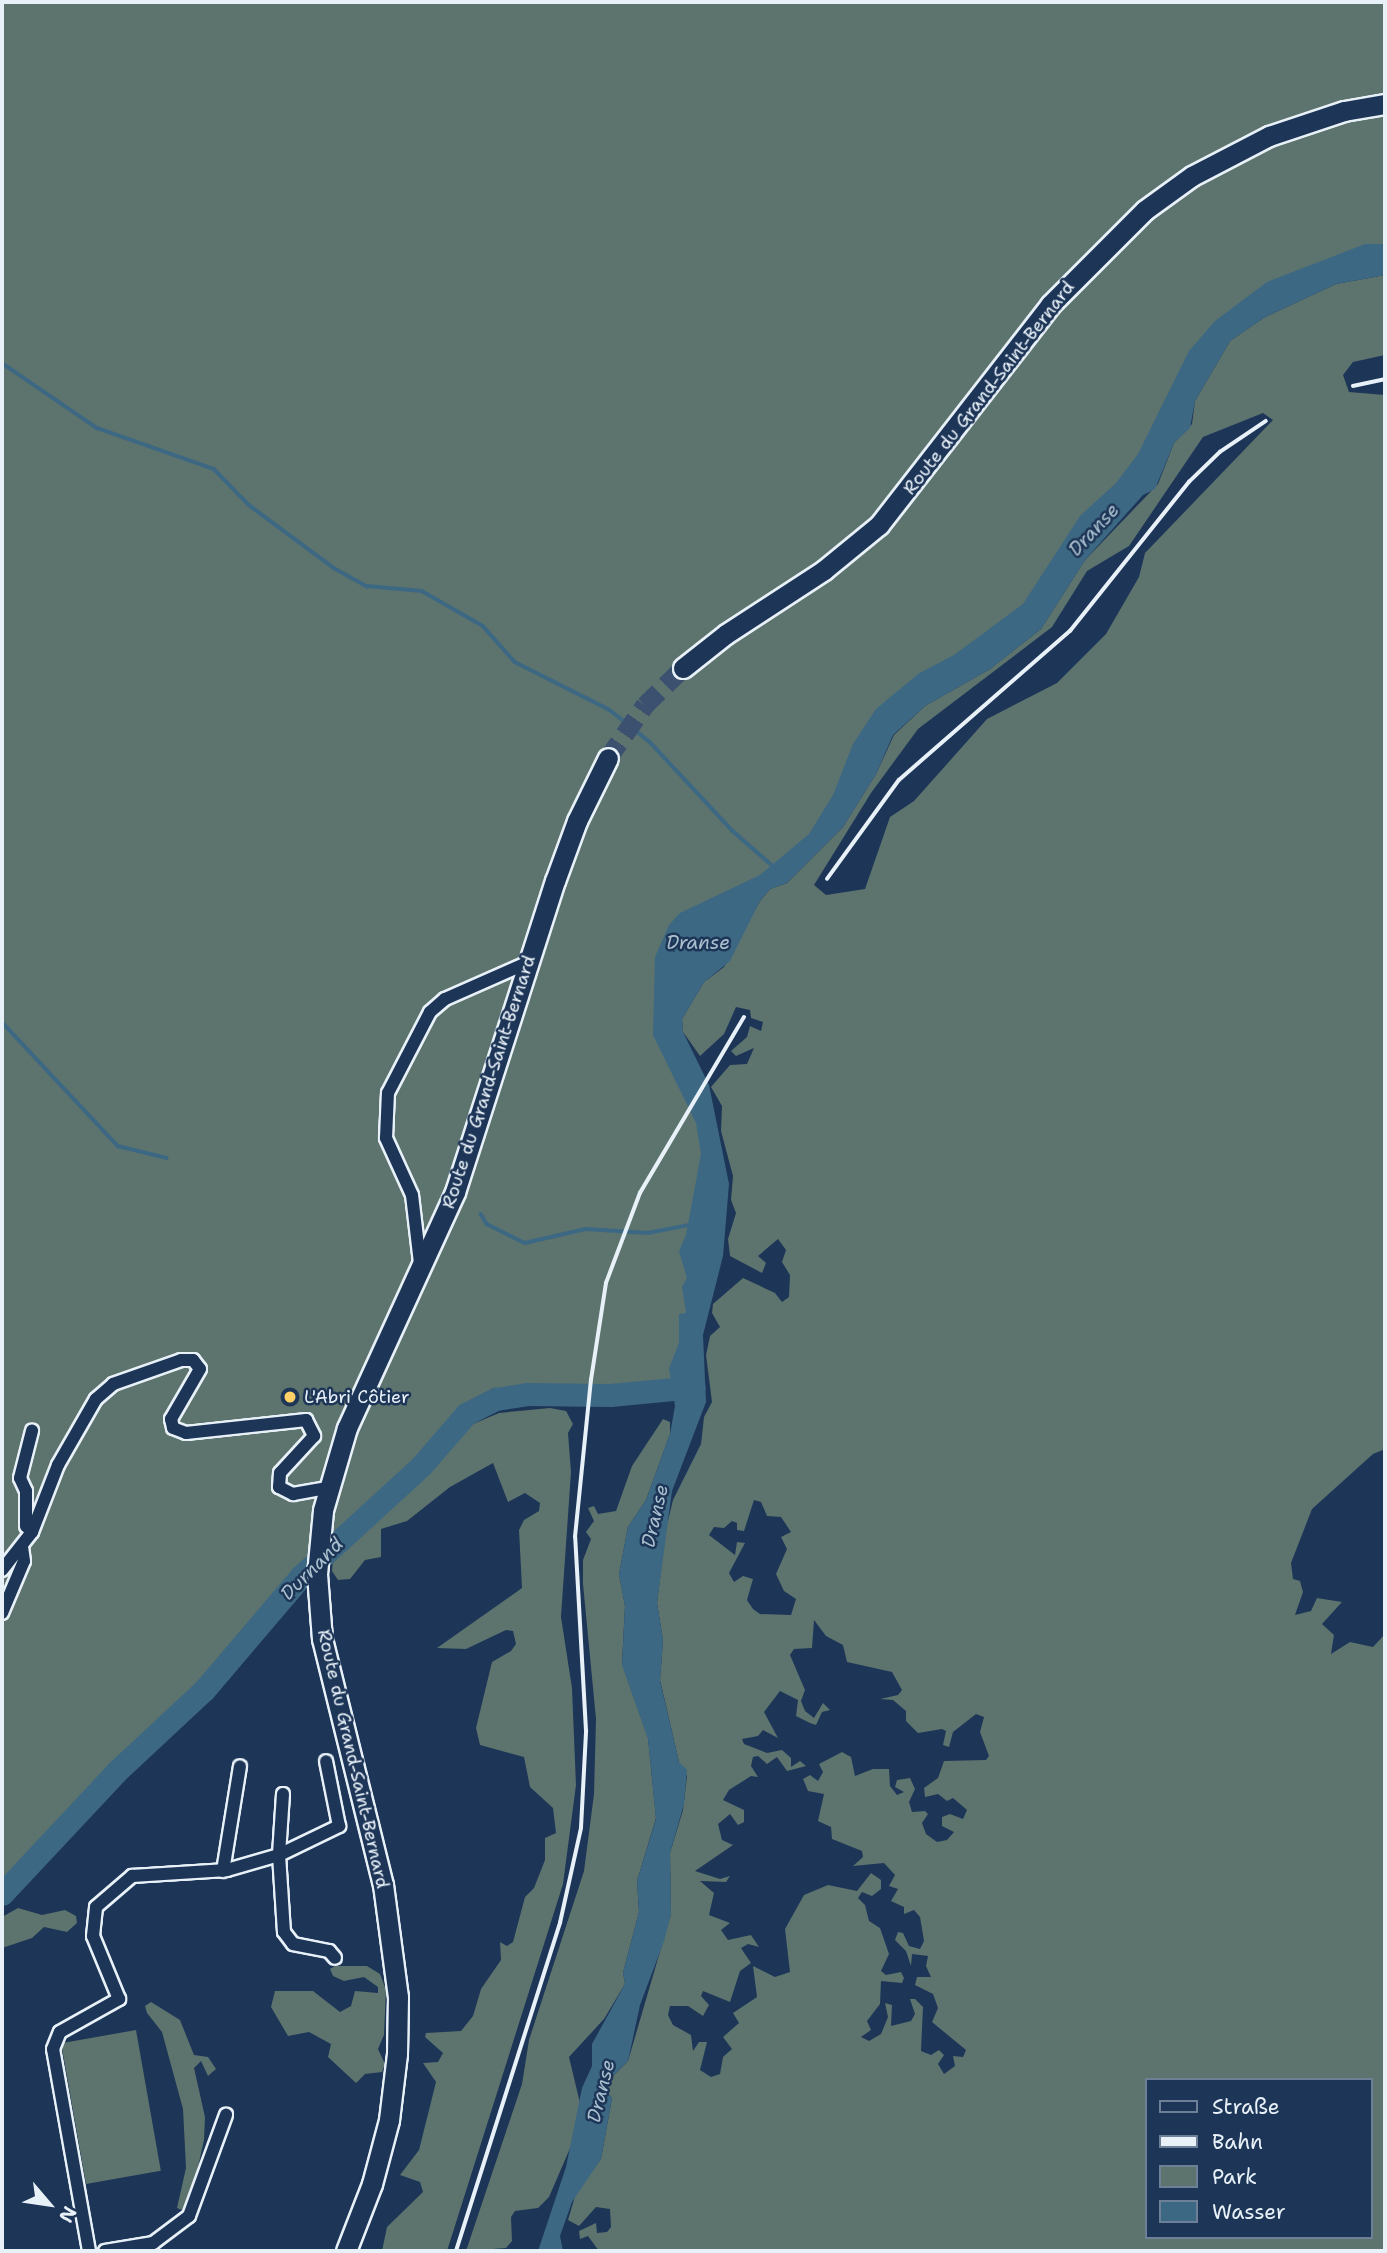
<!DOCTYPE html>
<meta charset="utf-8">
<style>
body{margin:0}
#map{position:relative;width:1387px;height:2253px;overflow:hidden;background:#1d3557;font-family:"Shantell Sans",sans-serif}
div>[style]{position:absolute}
.green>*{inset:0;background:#5c736e;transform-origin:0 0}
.water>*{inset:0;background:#3d6883}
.stream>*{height:3.5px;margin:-1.75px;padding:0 1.75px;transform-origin:1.75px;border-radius:1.75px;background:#3d6883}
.river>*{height:23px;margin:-11.5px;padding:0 11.5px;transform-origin:11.5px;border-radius:11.5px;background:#3d6883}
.primary-tunnel>*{height:19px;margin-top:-9.5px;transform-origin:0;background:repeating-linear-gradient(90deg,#3b516f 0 19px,transparent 0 29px)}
.roads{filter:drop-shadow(2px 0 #e8f1f8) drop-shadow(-2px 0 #e8f1f8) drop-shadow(0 2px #e8f1f8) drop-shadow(0 -2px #e8f1f8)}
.street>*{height:12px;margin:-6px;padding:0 6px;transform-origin:6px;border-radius:6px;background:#1d3557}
.primary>*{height:19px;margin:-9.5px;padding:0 9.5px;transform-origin:9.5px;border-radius:9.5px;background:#1d3557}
.rail>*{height:3.5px;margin:-1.75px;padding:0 1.75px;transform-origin:1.75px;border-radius:1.75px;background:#e8f1f8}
.dots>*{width:19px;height:19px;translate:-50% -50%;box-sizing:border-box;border:4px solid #1d3557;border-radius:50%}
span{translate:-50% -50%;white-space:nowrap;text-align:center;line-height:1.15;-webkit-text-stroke:5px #1d3557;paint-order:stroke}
.street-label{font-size:18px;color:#e8f1f8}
.poi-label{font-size:18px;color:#e8f1f8}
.left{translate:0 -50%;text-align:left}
.water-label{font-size:19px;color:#acc1cf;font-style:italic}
.frame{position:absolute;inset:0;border:4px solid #e8f1f8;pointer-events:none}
.legend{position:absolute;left:1145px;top:2078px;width:228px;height:161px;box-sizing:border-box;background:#1d3557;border:2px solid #6e8097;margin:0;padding:9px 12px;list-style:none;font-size:21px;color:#e8f1f8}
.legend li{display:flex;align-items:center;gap:14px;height:35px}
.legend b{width:35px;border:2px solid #6e8097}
.north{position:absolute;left:14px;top:2169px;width:70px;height:70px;-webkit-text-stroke:5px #1d3557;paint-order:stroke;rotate:119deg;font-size:19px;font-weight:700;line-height:28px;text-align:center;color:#e8f1f8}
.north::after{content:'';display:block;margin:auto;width:24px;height:32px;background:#e8f1f8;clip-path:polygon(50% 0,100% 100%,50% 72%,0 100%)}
</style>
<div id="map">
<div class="green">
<i style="clip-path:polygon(2px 2px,1385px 2px,1385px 257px,1273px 303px,1194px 368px,1153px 472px,1026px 612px,885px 707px,820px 828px,671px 973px,710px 1163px,689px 1377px,658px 1398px,521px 1392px,460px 1415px,383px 1509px,331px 1541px,248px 1629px,225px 1669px,151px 1750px,119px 1767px,2px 1908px)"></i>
<i style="clip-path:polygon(evenodd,1385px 275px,1385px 355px,1353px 362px,1343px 375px,1349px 392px,1385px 395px,1385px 1449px,1373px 1454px,1312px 1509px,1291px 1563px,1293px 1579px,1300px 1581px,1303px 1592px,1295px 1615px,1311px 1611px,1317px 1598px,1342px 1602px,1322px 1624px,1334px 1635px,1331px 1654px,1350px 1642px,1373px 1647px,1385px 1634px,1385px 2251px,599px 2251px,588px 2236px,580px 2239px,579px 2231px,596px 2223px,597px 2233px,607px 2232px,611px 2227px,610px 2209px,596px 2207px,579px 2226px,568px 2220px,576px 2193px,601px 2159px,612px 2098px,605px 2090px,607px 2082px,628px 2061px,671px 1914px,670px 1853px,683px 1810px,687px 1776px,679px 1762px,660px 1680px,663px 1640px,657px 1603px,666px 1529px,673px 1500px,701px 1444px,704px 1417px,712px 1402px,706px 1355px,710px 1336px,720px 1327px,712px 1313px,713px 1304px,743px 1278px,775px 1293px,782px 1302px,789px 1297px,790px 1275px,782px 1262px,786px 1250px,778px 1239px,758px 1256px,766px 1263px,762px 1273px,730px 1256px,728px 1239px,736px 1213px,731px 1200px,733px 1176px,721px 1131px,722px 1106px,711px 1087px,730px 1065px,747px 1064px,754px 1048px,736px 1056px,731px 1051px,747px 1037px,750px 1026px,761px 1031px,763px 1022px,751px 1018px,750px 1010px,736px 1007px,724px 1034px,700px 1056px,683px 1032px,682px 1019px,704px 982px,724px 967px,760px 901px,770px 889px,787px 883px,843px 827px,876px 774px,894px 735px,925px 706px,990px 669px,1041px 629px,1085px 560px,1158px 484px,1174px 443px,1192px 424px,1195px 401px,1230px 341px,1265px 317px,1336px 284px,1385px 275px,1263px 413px,1273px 420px,1145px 553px,1139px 577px,1106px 634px,1057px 683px,987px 719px,914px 801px,890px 817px,865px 889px,826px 895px,814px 885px,871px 793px,918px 729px,1052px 627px,1087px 571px,1129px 546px,1203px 437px,1263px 413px,1385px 275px,754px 1500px,761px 1502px,767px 1516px,781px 1517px,791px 1532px,781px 1537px,787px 1549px,776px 1574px,784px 1591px,796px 1599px,791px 1615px,760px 1614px,753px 1609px,747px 1600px,753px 1579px,743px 1576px,734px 1582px,729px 1573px,745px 1543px,737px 1542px,735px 1555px,709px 1535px,714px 1527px,724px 1528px,732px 1521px,737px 1523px,737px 1530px,744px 1531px,754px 1500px,1385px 275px,814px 1620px,826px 1636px,843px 1645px,847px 1662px,892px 1672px,902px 1690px,898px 1695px,880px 1699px,893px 1700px,906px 1711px,906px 1721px,918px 1733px,942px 1729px,946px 1731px,943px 1745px,949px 1747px,953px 1732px,976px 1714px,984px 1717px,980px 1732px,989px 1756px,986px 1760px,944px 1761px,938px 1778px,924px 1788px,925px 1797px,938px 1794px,947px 1801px,953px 1798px,967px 1810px,963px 1819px,950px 1814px,942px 1817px,942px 1826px,954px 1832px,947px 1840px,937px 1842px,926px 1834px,922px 1823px,928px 1814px,925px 1811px,912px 1812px,909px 1802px,915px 1789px,910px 1778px,897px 1780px,895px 1787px,904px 1792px,897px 1795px,890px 1786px,889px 1769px,873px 1769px,855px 1776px,851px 1757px,842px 1752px,819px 1764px,823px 1772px,818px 1781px,810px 1775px,803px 1779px,808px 1791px,824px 1794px,818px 1821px,831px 1827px,832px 1839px,862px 1851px,863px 1857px,853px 1866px,884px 1863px,895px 1875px,889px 1886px,898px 1889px,891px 1901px,904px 1907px,904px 1914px,914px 1910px,920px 1917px,924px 1941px,920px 1949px,909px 1946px,903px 1933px,898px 1932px,895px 1940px,906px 1951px,911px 1966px,912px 1954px,928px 1956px,926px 1966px,931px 1977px,917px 1977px,915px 1985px,933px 1994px,938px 2008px,932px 2022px,966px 2050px,963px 2057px,953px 2056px,955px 2066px,944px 2074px,938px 2064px,944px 2055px,939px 2050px,931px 2055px,921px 2051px,923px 2007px,915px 1999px,910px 1999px,915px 2014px,911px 2021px,891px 2026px,892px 2005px,885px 2003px,888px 2017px,881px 2034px,869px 2041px,861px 2037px,871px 2030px,867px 2021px,880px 2004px,881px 1981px,902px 1983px,904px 1978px,901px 1972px,886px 1975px,881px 1971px,889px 1954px,880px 1928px,869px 1921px,865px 1905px,858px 1898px,862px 1892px,872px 1896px,881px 1889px,881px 1880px,871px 1873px,857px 1891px,828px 1885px,804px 1895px,785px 1929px,790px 1972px,775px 1977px,753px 1966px,757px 1997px,733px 2013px,739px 2023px,723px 2037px,732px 2049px,723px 2057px,720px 2074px,711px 2077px,700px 2070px,707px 2042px,699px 2042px,693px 2051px,691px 2035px,673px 2025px,668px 2015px,670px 2006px,688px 2006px,703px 2016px,709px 2005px,701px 1996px,703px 1991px,730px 2002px,740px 1971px,751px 1963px,741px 1948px,748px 1944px,759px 1947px,751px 1935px,728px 1940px,721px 1930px,730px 1923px,709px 1915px,714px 1893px,700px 1881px,726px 1882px,730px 1876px,720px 1879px,695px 1871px,733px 1845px,722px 1840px,718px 1824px,730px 1814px,738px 1825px,744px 1822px,744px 1810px,723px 1800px,729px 1790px,751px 1776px,758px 1777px,751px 1766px,753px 1757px,758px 1756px,767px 1764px,777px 1757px,787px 1771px,806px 1766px,800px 1761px,791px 1767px,791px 1758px,782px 1750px,767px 1753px,744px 1744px,742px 1739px,758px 1736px,763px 1730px,778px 1738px,764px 1712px,780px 1691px,798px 1700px,796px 1716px,810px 1723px,816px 1725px,822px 1712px,830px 1710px,823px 1703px,814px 1718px,805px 1711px,801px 1701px,805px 1690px,790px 1655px,794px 1649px,812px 1648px,814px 1620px,1385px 275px,1147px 2080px,1371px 2080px,1371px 2237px,1147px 2237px,1147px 2080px)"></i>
<i style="clip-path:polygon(550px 1408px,566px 1411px,573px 1424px,568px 1433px,571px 1472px,561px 1617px,572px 1688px,576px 1785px,563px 1884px,447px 2251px,382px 2251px,387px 2227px,423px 2192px,420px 2182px,400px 2175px,419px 2150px,436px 2082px,423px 2063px,438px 2062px,443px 2053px,425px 2037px,426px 2033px,461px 2031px,473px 2016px,481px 1989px,501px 1960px,500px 1942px,507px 1946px,513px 1942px,525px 1897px,534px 1888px,545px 1860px,545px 1838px,556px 1833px,553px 1808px,530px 1787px,524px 1757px,480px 1745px,476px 1728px,492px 1662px,511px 1651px,516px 1644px,513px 1631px,506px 1630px,466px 1649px,437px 1648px,522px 1588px,519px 1530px,524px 1520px,539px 1511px,540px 1503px,525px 1493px,508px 1502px,493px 1463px,450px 1487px,407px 1521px,381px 1529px,381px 1557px,365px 1560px,350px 1579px,338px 1580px,332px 1571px,333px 1559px,349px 1537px,401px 1499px,466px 1427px,499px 1413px)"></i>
<i style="clip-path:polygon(663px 1419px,670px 1422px,670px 1434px,646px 1500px,628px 1527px,619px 1574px,625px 1606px,622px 1664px,648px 1738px,656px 1818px,637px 1881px,639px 1912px,623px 1973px,625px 1984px,604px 2019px,569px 2057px,580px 2103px,571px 2146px,549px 2197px,538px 2208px,515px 2211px,511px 2217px,512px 2241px,506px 2248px,466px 2251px,522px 2084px,529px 2040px,584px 1871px,594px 1794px,596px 1719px,583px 1584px,583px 1560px,591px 1539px,586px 1532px,594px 1521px,588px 1508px,594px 1506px,598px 1514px,616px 1511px,632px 1466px)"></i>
<i style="clip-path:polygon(18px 1908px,42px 1915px,65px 1910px,76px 1916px,77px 1923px,67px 1932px,44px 1927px,32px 1938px,2px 1948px,2px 1917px)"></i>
<i style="clip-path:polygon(335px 1966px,367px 1966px,380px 1974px,386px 1990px,384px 2035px,378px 2049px,385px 2064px,382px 2072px,365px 2074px,356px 2083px,328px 2057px,331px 2044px,309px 2032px,288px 2036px,271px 2007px,275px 1991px,313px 1991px,340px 2012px,351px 2006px,355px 1991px,378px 1993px,378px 1987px,364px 1977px,344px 1981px,333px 1976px,330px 1969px)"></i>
<i style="clip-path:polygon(151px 2002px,180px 2020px,194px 2055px,208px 2057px,216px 2069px,208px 2076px,201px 2061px,194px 2068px,205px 2117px,204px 2140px,192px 2194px,182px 2210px,177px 2208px,186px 2168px,183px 2109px,162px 2032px,147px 2013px,145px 2006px)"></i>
<i style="left:136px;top:2030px;width:143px;height:76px;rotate:80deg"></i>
</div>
<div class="water">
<i style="clip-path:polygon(1365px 244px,1385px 244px,1385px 275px,1336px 284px,1265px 317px,1230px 341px,1195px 401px,1190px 428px,1174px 443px,1155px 489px,1143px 495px,1085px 560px,1041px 629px,990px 669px,925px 706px,893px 735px,876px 774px,843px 827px,787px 883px,770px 889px,760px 901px,730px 961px,704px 982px,682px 1019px,683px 1032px,709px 1085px,729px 1184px,723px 1256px,703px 1335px,706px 1402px,672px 1491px,657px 1603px,663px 1640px,660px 1681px,679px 1762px,687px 1770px,684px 1804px,670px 1853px,671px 1914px,664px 1941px,640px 2005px,628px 2061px,607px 2082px,605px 2090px,612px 2098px,601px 2159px,572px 2202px,560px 2236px,563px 2251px,538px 2251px,566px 2167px,582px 2088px,592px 2066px,592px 2044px,625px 1984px,623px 1973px,639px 1912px,637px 1881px,656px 1819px,648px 1739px,622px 1665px,625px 1606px,619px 1574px,628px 1527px,646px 1500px,670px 1434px,675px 1406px,669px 1368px,679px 1343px,679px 1314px,686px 1313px,682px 1287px,687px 1278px,679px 1251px,686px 1235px,701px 1154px,696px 1123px,653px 1035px,655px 957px,669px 925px,680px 913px,760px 875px,809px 834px,833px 795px,853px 744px,876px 709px,918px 674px,954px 655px,1023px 604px,1080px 516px,1116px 483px,1138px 454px,1189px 351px,1215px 321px,1267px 282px)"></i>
</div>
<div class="stream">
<i style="left:2px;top:363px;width:115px;rotate:34.4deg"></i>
<i style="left:97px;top:428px;width:124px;rotate:19.3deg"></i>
<i style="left:214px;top:469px;width:50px;rotate:45.8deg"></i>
<i style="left:249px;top:505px;width:106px;rotate:36.5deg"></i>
<i style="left:334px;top:568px;width:38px;rotate:29deg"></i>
<i style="left:367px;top:586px;width:55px;rotate:5.2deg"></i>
<i style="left:422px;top:591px;width:70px;rotate:29.8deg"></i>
<i style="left:483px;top:626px;width:48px;rotate:48.4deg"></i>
<i style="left:515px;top:662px;width:106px;rotate:26.8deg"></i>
<i style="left:610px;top:710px;width:51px;rotate:38.7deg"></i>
<i style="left:650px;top:742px;width:122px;rotate:47deg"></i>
<i style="left:733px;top:831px;width:55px;rotate:41.3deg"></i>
<i style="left:2px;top:1022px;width:170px;rotate:46.9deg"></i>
<i style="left:118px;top:1146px;width:50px;rotate:13.8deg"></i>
<i style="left:481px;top:1214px;width:12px;rotate:59deg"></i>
<i style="left:487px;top:1224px;width:42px;rotate:26.6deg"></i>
<i style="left:525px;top:1243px;width:63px;rotate:-12.9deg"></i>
<i style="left:586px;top:1229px;width:62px;rotate:3.7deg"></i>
<i style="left:648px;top:1233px;width:42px;rotate:-11deg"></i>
</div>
<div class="river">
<i style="left:2px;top:1894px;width:167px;rotate:-46.9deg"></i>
<i style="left:116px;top:1772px;width:120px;rotate:-43deg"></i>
<i style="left:204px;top:1690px;width:150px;rotate:-49.6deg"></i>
<i style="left:301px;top:1576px;width:163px;rotate:-42.5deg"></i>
<i style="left:421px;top:1466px;width:69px;rotate:-49.1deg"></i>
<i style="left:466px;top:1414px;width:34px;rotate:-27deg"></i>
<i style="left:496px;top:1399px;width:30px;rotate:-9deg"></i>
<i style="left:526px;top:1394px;width:84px;rotate:0.7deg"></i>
<i style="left:610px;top:1395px;width:84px;rotate:-5.4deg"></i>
</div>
<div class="primary-tunnel">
<i style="left:608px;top:758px;width:65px;rotate:-55.1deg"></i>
<i style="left:645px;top:705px;width:53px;rotate:-44.2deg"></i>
</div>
<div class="roads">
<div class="street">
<i style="left:420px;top:1263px;width:68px;rotate:-96.7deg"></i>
<i style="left:412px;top:1195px;width:63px;rotate:-114.5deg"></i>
<i style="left:386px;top:1138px;width:45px;rotate:-87.5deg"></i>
<i style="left:388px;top:1093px;width:91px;rotate:-62.6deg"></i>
<i style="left:430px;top:1012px;width:20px;rotate:-41deg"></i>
<i style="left:445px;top:999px;width:92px;rotate:-23.8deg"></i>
<i style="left:32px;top:1532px;width:8px;rotate:-135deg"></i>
<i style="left:26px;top:1526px;width:35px;rotate:-90deg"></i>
<i style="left:26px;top:1491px;width:14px;rotate:-115deg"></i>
<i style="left:20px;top:1478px;width:49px;rotate:-75.7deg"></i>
<i style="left:2px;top:1570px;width:48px;rotate:-51.7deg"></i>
<i style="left:32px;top:1532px;width:72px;rotate:-68.8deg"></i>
<i style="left:58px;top:1465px;width:76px;rotate:-60.1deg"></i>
<i style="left:96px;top:1399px;width:23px;rotate:-41deg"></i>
<i style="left:113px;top:1384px;width:72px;rotate:-19.4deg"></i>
<i style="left:181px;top:1360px;width:12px"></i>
<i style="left:193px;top:1360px;width:11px;rotate:52deg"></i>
<i style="left:200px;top:1369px;width:58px;rotate:120.1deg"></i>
<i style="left:171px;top:1419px;width:9px;rotate:77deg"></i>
<i style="left:173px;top:1428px;width:14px;rotate:21deg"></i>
<i style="left:186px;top:1433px;width:121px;rotate:-6.2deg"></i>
<i style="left:306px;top:1420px;width:18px;rotate:63deg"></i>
<i style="left:314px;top:1436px;width:50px;rotate:132.6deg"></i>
<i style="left:280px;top:1473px;width:14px;rotate:94deg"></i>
<i style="left:279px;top:1487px;width:16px;rotate:27deg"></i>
<i style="left:293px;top:1494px;width:35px;rotate:-10deg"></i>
<i style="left:2px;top:1613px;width:56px;rotate:-67.1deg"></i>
<i style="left:24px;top:1561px;width:15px;rotate:-98deg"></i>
<i style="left:283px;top:1794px;width:61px;rotate:93.8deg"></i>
<i style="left:279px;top:1855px;width:77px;rotate:86.3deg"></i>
<i style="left:284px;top:1932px;width:15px;rotate:53deg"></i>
<i style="left:293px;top:1944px;width:37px;rotate:11deg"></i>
<i style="left:329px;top:1951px;width:9px;rotate:49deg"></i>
<i style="left:223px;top:1871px;width:106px;rotate:-80.8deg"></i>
<i style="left:89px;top:2251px;width:205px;rotate:-100.1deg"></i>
<i style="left:53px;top:2049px;width:18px;rotate:-68deg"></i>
<i style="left:60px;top:2032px;width:68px;rotate:-29.2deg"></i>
<i style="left:119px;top:1999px;width:68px;rotate:-112.4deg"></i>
<i style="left:93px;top:1936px;width:29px;rotate:-84deg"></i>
<i style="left:96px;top:1907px;width:48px;rotate:-40.7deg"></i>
<i style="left:132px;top:1876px;width:95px;rotate:-3.6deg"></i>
<i style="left:227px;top:1870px;width:54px;rotate:-16.1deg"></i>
<i style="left:279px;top:1855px;width:67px;rotate:-25.8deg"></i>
<i style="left:339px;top:1826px;width:66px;rotate:-101.3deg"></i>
<i style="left:105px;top:2251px;width:49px;rotate:-9.5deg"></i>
<i style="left:153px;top:2243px;width:45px;rotate:-36.9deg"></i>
<i style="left:189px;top:2216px;width:108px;rotate:-69.9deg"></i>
</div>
<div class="primary">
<i style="left:683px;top:668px;width:55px;rotate:-38.3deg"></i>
<i style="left:726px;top:634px;width:117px;rotate:-33.1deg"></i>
<i style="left:824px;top:570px;width:71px;rotate:-39.3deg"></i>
<i style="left:879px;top:525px;width:279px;rotate:-52.1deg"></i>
<i style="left:1050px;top:305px;width:134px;rotate:-45deg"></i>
<i style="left:1145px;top:210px;width:58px;rotate:-35.9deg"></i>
<i style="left:1192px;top:176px;width:87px;rotate:-27.5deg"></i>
<i style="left:1269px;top:136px;width:79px;rotate:-18.4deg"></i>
<i style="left:1344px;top:111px;width:42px;rotate:-9.7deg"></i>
<i style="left:346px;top:2251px;width:72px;rotate:-68.8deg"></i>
<i style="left:372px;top:2184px;width:66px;rotate:-75.1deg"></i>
<i style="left:389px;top:2120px;width:66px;rotate:-83.1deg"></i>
<i style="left:397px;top:2054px;width:57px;rotate:-89deg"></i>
<i style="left:398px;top:1997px;width:113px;rotate:-97.6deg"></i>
<i style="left:383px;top:1885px;width:253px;rotate:-103.9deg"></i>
<i style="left:322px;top:1639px;width:65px;rotate:-94.4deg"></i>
<i style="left:317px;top:1574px;width:64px;rotate:-84.6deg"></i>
<i style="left:323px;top:1510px;width:85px;rotate:-73.7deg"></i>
<i style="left:347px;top:1428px;width:260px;rotate:-65.4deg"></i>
<i style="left:455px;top:1192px;width:327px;rotate:-72.2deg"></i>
<i style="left:555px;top:881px;width:64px;rotate:-69.9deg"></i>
<i style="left:577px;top:821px;width:70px;rotate:-63.8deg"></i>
</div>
</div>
<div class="rail">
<i style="left:1353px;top:386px;width:33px;rotate:-12deg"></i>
<i style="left:827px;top:879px;width:122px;rotate:-54deg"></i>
<i style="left:899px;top:780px;width:227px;rotate:-41.1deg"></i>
<i style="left:1070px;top:631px;width:191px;rotate:-51.4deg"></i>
<i style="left:1189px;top:482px;width:43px;rotate:-44.1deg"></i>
<i style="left:1220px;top:452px;width:55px;rotate:-34deg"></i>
<i style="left:456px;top:2251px;width:344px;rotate:-72.4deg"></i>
<i style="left:560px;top:1923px;width:97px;rotate:-77.5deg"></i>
<i style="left:581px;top:1828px;width:97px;rotate:-87deg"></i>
<i style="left:586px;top:1731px;width:194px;rotate:-93.2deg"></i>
<i style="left:575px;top:1537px;width:158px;rotate:-84.2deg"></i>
<i style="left:591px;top:1380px;width:98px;rotate:-81.2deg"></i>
<i style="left:606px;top:1283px;width:96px;rotate:-69.3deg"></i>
<i style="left:640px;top:1193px;width:204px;rotate:-59.4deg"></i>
</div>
<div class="dots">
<i style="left:290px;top:1397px;background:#ffd166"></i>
</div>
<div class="street-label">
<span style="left:989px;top:388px;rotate:-52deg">Route du Grand-Saint-Bernard</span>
<span style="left:489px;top:1082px;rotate:-72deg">Route du Grand-Saint-Bernard</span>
<span style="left:353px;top:1759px;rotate:77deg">Route du Grand-Saint-Bernard</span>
</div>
<div class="poi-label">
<span class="left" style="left:304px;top:1397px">L'Abri Côtier</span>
</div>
<div class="water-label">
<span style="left:1094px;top:530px;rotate:-47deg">Dranse</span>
<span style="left:698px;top:943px">Dranse</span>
<span style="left:655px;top:1516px;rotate:-77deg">Dranse</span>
<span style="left:312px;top:1569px;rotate:-45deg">Durnand</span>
<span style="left:601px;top:2091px;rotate:-76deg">Dranse</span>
</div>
<div class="frame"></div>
<ul class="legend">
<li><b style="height:9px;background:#1d3557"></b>Straße</li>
<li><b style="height:9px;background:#e8f1f8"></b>Bahn</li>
<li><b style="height:19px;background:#5c736e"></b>Park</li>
<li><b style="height:19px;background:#3d6883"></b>Wasser</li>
</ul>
<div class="north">N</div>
</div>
